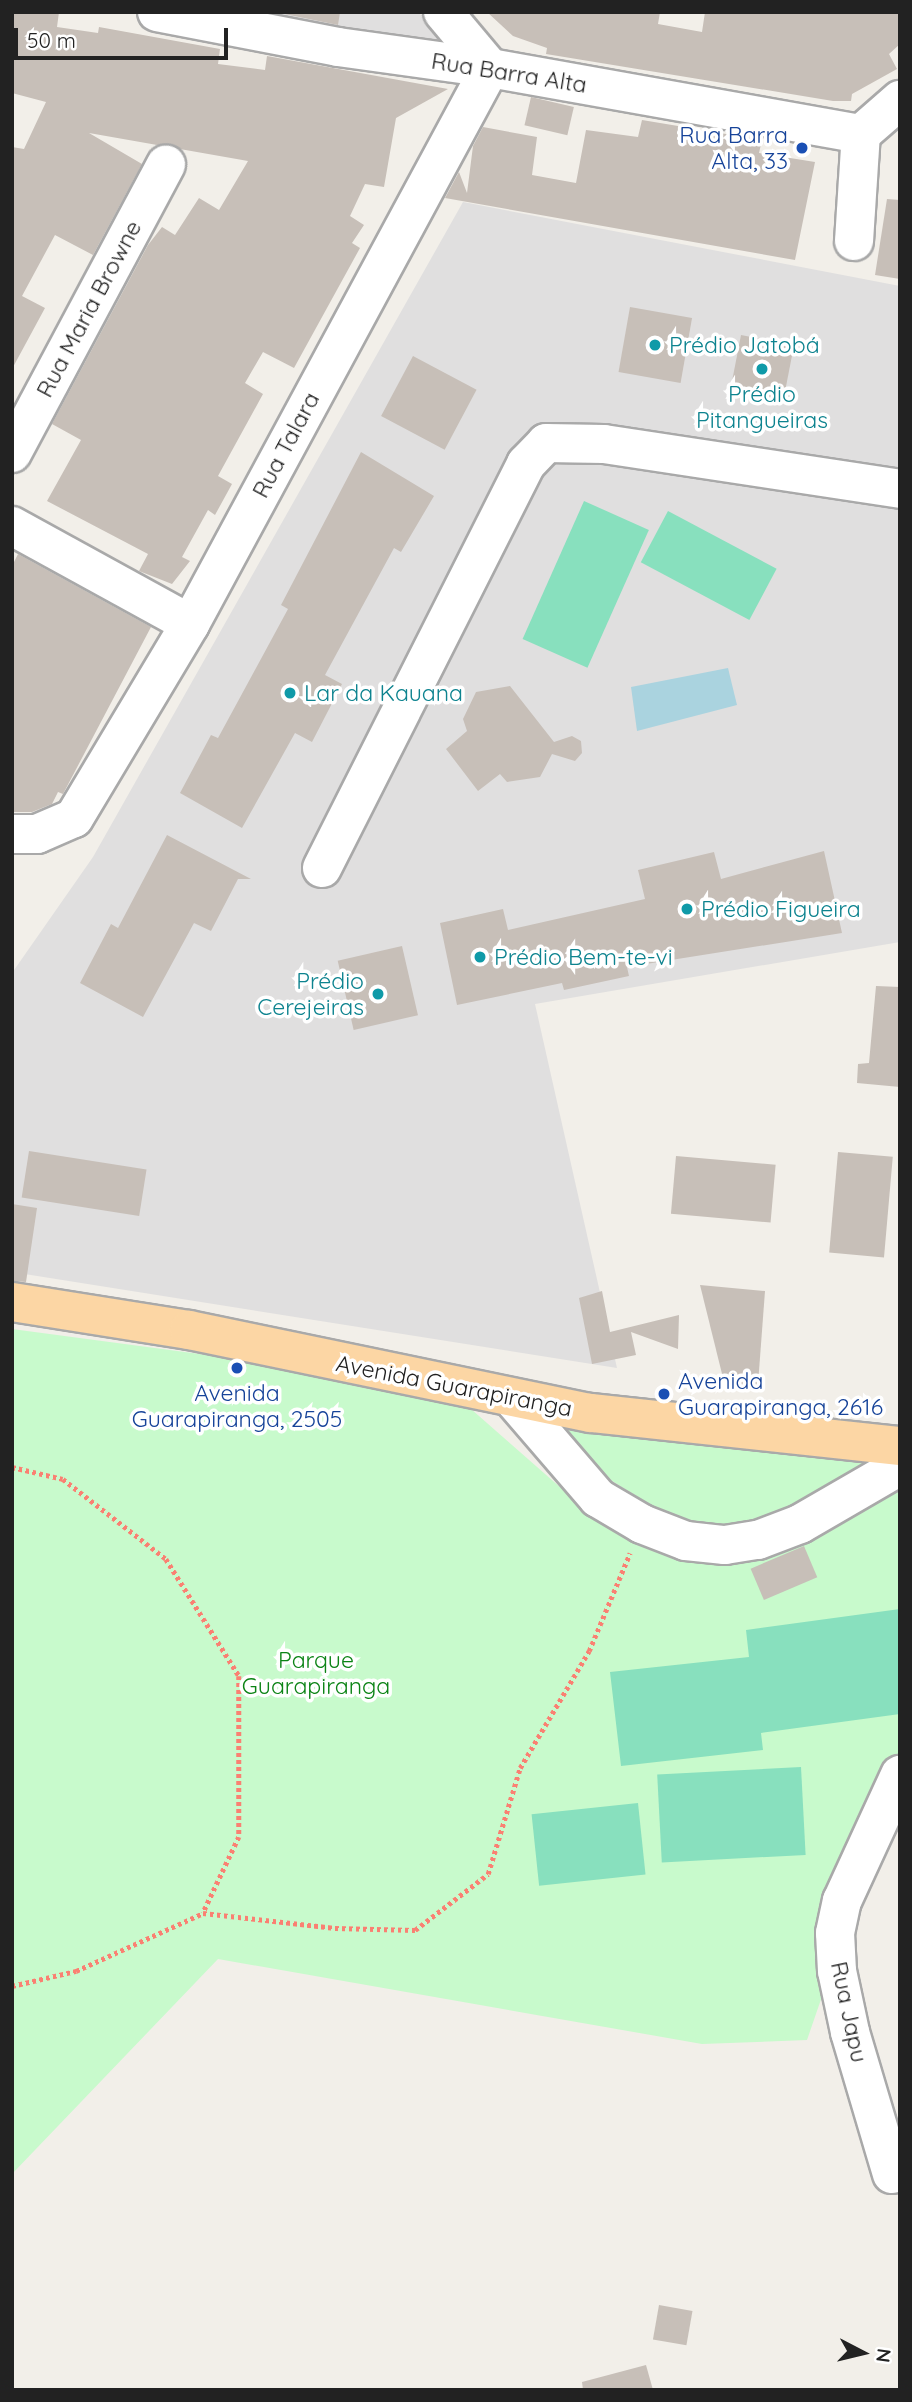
<!DOCTYPE html>
<meta charset="utf-8">
<style>
body{margin:0}
#map{position:relative;width:912px;height:2402px;overflow:hidden;background:#f2efe9;font-family:Quicksand,sans-serif}
div>[style]{position:absolute}
.residential>*{inset:0;background:#e0dfdf}
.park>*{inset:0;background:#c8facc}
.pitch>*{inset:0;background:#88e0be;transform-origin:0 0}
.water>*{inset:0;background:#aad3df}
.building>*{inset:0;background:#c7bfb8;transform-origin:0 0}
.path>*{height:4.5px;margin-top:-2.25px;transform-origin:0;background:repeating-linear-gradient(90deg,#fa8072 0 3.5px,transparent 0 7px)}
.roads{filter:drop-shadow(2px 0 #a9a9a9) drop-shadow(-2px 0 #a9a9a9) drop-shadow(0 2px #a9a9a9) drop-shadow(0 -2px #a9a9a9)}
.minor>*{height:38px;margin:-19px;padding:0 19px;transform-origin:19px;border-radius:19px;background:#fff}
.major>*{height:38px;margin:-19px;padding:0 19px;transform-origin:19px;border-radius:19px;background:#fcd6a4}
.dots>*{width:19px;height:19px;translate:-50% -50%;box-sizing:border-box;border:4px solid #fff;border-radius:50%}
span{translate:-50% -50%;white-space:nowrap;text-align:center;line-height:1.15;-webkit-text-stroke:7px #fff;paint-order:stroke}
.street-label{font-size:23px;color:#222}
.transit-label{font-size:23px;color:#164399}
.right{translate:-100% -50%;text-align:right}
.left{translate:0 -50%;text-align:left}
.culture-label{font-size:23px;color:#0d838f}
.park-label{font-size:23px;color:#0c8416}
.frame{position:absolute;inset:0;border:14px solid #222;pointer-events:none}
.north{position:absolute;left:828px;top:2318px;width:70px;height:70px;-webkit-text-stroke:5px #fff;paint-order:stroke;rotate:97deg;font-size:19px;font-weight:700;line-height:28px;text-align:center;color:#222}
.north::after{content:'';display:block;margin:auto;width:24px;height:32px;background:#222;clip-path:polygon(50% 0,100% 100%,50% 72%,0 100%)}
.scale{position:absolute;left:14px;top:28px;width:214px;height:32px;box-sizing:border-box;border:4px solid #222;border-top:0;padding-left:9px;font-size:21px;line-height:24px;white-space:nowrap;color:#222;-webkit-text-stroke:5px #fff;paint-order:stroke}
</style>
<div id="map">
<div class="residential">
<i style="clip-path:polygon(253px 12px,418px 12px,449px 44px)"></i>
<i style="clip-path:polygon(463px 202px,900px 286px,900px 942px,535px 1004px,617px 1368px,12px 1272px,12px 973px,93px 857px)"></i>
</div>
<div class="park">
<i style="clip-path:polygon(12px 1329px,446px 1387px,569px 1495px,627px 1534px,670px 1555px,900px 1487px,900px 1770px,807px 2040px,702px 2044px,218px 1959px,12px 2174px)"></i>
<i style="clip-path:polygon(552px 1412px,893px 1455px,781px 1526px,685px 1526px,578px 1460px)"></i>
</div>
<div class="pitch">
<i style="left:584px;top:501px;width:71px;height:151px;rotate:24deg"></i>
<i style="left:668px;top:511px;width:123px;height:58px;rotate:28deg"></i>
<i style="clip-path:polygon(900px 1609px,900px 1714px,761px 1733px,763px 1750px,621px 1766px,610px 1672px,749px 1657px,746px 1630px)"></i>
<i style="left:801px;top:1767px;width:88px;height:144px;rotate:87deg"></i>
<i style="left:638px;top:1803px;width:72px;height:107px;rotate:84deg"></i>
</div>
<div class="water">
<i style="clip-path:polygon(728px 668px,737px 705px,637px 731px,631px 687px)"></i>
</div>
<div class="building">
<i style="clip-path:polygon(12px 12px,59px 12px,57px 27px,98px 33px,99px 27px,220px 49px,218px 64px,265px 70px,267px 56px,448px 89px,396px 118px,384px 187px,365px 184px,350px 216px,364px 225px,352px 243px,360px 248px,294px 368px,263px 352px,245px 383px,263px 394px,218px 476px,232px 484px,215px 515px,208px 510px,182px 557px,190px 561px,172px 584px,139px 571px,148px 554px,47px 501px,81px 440px,52px 424px,148px 245px,162px 227px,175px 235px,199px 198px,219px 210px,248px 161px,89px 133px,142px 164px,93px 255px,55px 235px,22px 296px,45px 308px,12px 369px,12px 147px,24px 149px,46px 102px,12px 93px)"></i>
<i style="clip-path:polygon(275px 12px,340px 12px,338px 25px)"></i>
<i style="clip-path:polygon(487px 12px,660px 12px,658px 24px,702px 32px,705px 12px,900px 12px,900px 44px,889px 54px,897px 69px,852px 94px,851px 101px,833px 101px,546px 54px,547px 48px,513px 36px)"></i>
<i style="left:531px;top:97px;width:44px;height:29px;rotate:13deg"></i>
<i style="clip-path:polygon(642px 120px,762px 140px,759px 153px,815px 162px,795px 260px,445px 198px,459px 172px,467px 193px,473px 146px,483px 127px,537px 137px,532px 175px,576px 183px,586px 130px,638px 137px)"></i>
<i style="clip-path:polygon(887px 199px,900px 200px,900px 279px,875px 275px)"></i>
<i style="left:630px;top:307px;width:63px;height:66px;rotate:10deg"></i>
<i style="left:741px;top:335px;width:54px;height:59px;rotate:11deg"></i>
<i style="left:413px;top:356px;width:72px;height:68px;rotate:28deg"></i>
<i style="clip-path:polygon(361px 452px,434px 496px,401px 552px,394px 548px,325px 675px,342px 684px,312px 742px,295px 733px,242px 828px,180px 793px,211px 735px,218px 738px,288px 609px,281px 605px)"></i>
<i style="clip-path:polygon(18px 554px,151px 627px,63px 794px,58px 792px,52px 804px,32px 812px,12px 812px,12px 566px)"></i>
<i style="clip-path:polygon(510px 686px,554px 742px,572px 736px,581px 741px,582px 753px,575px 761px,552px 754px,540px 777px,507px 782px,500px 774px,478px 791px,446px 749px,467px 731px,463px 719px,476px 692px)"></i>
<i style="clip-path:polygon(167px 835px,251px 879px,238px 879px,211px 931px,194px 923px,143px 1017px,80px 983px,111px 924px,118px 928px)"></i>
<i style="clip-path:polygon(824px 851px,842px 933px,627px 967px,629px 976px,564px 990px,562px 983px,457px 1005px,440px 923px,503px 909px,508px 930px,645px 899px,638px 870px,714px 852px,721px 879px)"></i>
<i style="left:402px;top:946px;width:71px;height:66px;rotate:77deg"></i>
<i style="clip-path:polygon(876px 986px,900px 987px,900px 1087px,857px 1083px,858px 1064px,869px 1063px)"></i>
<i style="left:29px;top:1151px;width:119px;height:47px;rotate:9deg"></i>
<i style="left:838px;top:1152px;width:55px;height:101px;rotate:5deg"></i>
<i style="left:676px;top:1156px;width:100px;height:58px;rotate:5deg"></i>
<i style="clip-path:polygon(12px 1204px,37px 1208px,26px 1282px,12px 1281px)"></i>
<i style="clip-path:polygon(700px 1285px,765px 1291px,758px 1384px,752px 1389px,726px 1390px)"></i>
<i style="clip-path:polygon(602px 1291px,610px 1332px,679px 1315px,678px 1349px,631px 1332px,636px 1355px,592px 1364px,579px 1298px)"></i>
<i style="left:804px;top:1546px;width:34px;height:58px;rotate:67deg"></i>
<i style="left:659px;top:2305px;width:34px;height:35px;rotate:10deg"></i>
<i style="clip-path:polygon(646px 2365px,653px 2390px,583px 2390px,582px 2382px)"></i>
</div>
<div class="path">
<i style="left:12px;top:1467px;width:52px;rotate:13.2deg"></i>
<i style="left:63px;top:1479px;width:130px;rotate:37.8deg"></i>
<i style="left:166px;top:1559px;width:138px;rotate:58deg"></i>
<i style="left:239px;top:1676px;width:161px;rotate:90deg"></i>
<i style="left:239px;top:1837px;width:84px;rotate:115.3deg"></i>
<i style="left:12px;top:1986px;width:66px;rotate:-13.2deg"></i>
<i style="left:76px;top:1971px;width:140px;rotate:-24.5deg"></i>
<i style="left:203px;top:1913px;width:133px;rotate:6.5deg"></i>
<i style="left:335px;top:1928px;width:80px;rotate:1.4deg"></i>
<i style="left:415px;top:1930px;width:92px;rotate:-37.5deg"></i>
<i style="left:488px;top:1874px;width:111px;rotate:-73.2deg"></i>
<i style="left:520px;top:1768px;width:136px;rotate:-59.5deg"></i>
<i style="left:589px;top:1651px;width:106px;rotate:-67.3deg"></i>
</div>
<div class="roads">
<div class="minor">
<i style="left:157px;top:12px;width:184px;rotate:10.9deg"></i>
<i style="left:338px;top:47px;width:153px;rotate:7.9deg"></i>
<i style="left:490px;top:68px;width:377px;rotate:10.1deg"></i>
<i style="left:443px;top:12px;width:73px;rotate:50deg"></i>
<i style="left:861px;top:134px;width:52px;rotate:-41.1deg"></i>
<i style="left:854px;top:241px;width:107px;rotate:-86.3deg"></i>
<i style="left:12px;top:453px;width:327px;rotate:-61.9deg"></i>
<i style="left:12px;top:526px;width:203px;rotate:28.8deg"></i>
<i style="left:12px;top:834px;width:25px"></i>
<i style="left:37px;top:834px;width:40px;rotate:-23.4deg"></i>
<i style="left:74px;top:818px;width:226px;rotate:-59.1deg"></i>
<i style="left:190px;top:624px;width:632px;rotate:-61.65deg"></i>
<i style="left:322px;top:868px;width:453px;rotate:-63.2deg"></i>
<i style="left:526px;top:464px;width:29px;rotate:-46deg"></i>
<i style="left:546px;top:443px;width:58px;rotate:1deg"></i>
<i style="left:604px;top:444px;width:299px;rotate:8.6deg"></i>
<i style="left:512px;top:1398px;width:132px;rotate:49.3deg"></i>
<i style="left:598px;top:1498px;width:51px;rotate:30.6deg"></i>
<i style="left:642px;top:1524px;width:47px;rotate:21.1deg"></i>
<i style="left:686px;top:1541px;width:39px;rotate:6deg"></i>
<i style="left:725px;top:1545px;width:33px;rotate:-9deg"></i>
<i style="left:758px;top:1540px;width:45px;rotate:-20.9deg"></i>
<i style="left:800px;top:1524px;width:116px;rotate:-30.1deg"></i>
<i style="left:892px;top:2174px;width:148px;rotate:-106.5deg"></i>
<i style="left:850px;top:2032px;width:62px;rotate:-102deg"></i>
<i style="left:837px;top:1971px;width:38px;rotate:-93deg"></i>
<i style="left:835px;top:1933px;width:33px;rotate:-78deg"></i>
<i style="left:842px;top:1901px;width:139px;rotate:-65.3deg"></i>
</div>
<div class="major">
<i style="left:12px;top:1302px;width:179px;rotate:9deg"></i>
<i style="left:189px;top:1330px;width:410px;rotate:11.7deg"></i>
<i style="left:591px;top:1413px;width:311px;rotate:6.1deg"></i>
</div>
</div>
<div class="dots">
<i style="left:802px;top:148px;background:#1a4fb4"></i>
<i style="left:655px;top:345px;background:#0f9aa8"></i>
<i style="left:762px;top:369px;background:#0f9aa8"></i>
<i style="left:290px;top:693px;background:#0f9aa8"></i>
<i style="left:687px;top:909px;background:#0f9aa8"></i>
<i style="left:480px;top:957px;background:#0f9aa8"></i>
<i style="left:378px;top:994px;background:#0f9aa8"></i>
<i style="left:237px;top:1368px;background:#1a4fb4"></i>
<i style="left:664px;top:1394px;background:#1a4fb4"></i>
</div>
<div class="street-label">
<span style="left:509px;top:73px;rotate:9deg">Rua Barra Alta</span>
<span style="left:89px;top:309px;rotate:-62deg">Rua Maria Browne</span>
<span style="left:286px;top:445px;rotate:-62deg">Rua Talara</span>
<span style="left:454px;top:1386px;rotate:11deg">Avenida Guarapiranga</span>
<span style="left:849px;top:2012px;rotate:78deg">Rua Japu</span>
</div>
<div class="transit-label">
<span class="right" style="left:788px;top:148px">Rua Barra<br>Alta, 33</span>
<span class="left" style="left:678px;top:1394px">Avenida<br>Guarapiranga, 2616</span>
<span style="left:237px;top:1406px">Avenida<br>Guarapiranga, 2505</span>
</div>
<div class="culture-label">
<span class="left" style="left:669px;top:345px">Prédio Jatobá</span>
<span style="left:762px;top:407px">Prédio<br>Pitangueiras</span>
<span class="left" style="left:304px;top:693px">Lar da Kauana</span>
<span class="left" style="left:701px;top:909px">Prédio Figueira</span>
<span class="left" style="left:494px;top:957px">Prédio Bem-te-vi</span>
<span class="right" style="left:364px;top:994px">Prédio<br>Cerejeiras</span>
</div>
<div class="park-label">
<span style="left:316px;top:1673px">Parque<br>Guarapiranga</span>
</div>
<div class="frame"></div>
<div class="north">N</div>
<div class="scale">50 m</div>
</div>
